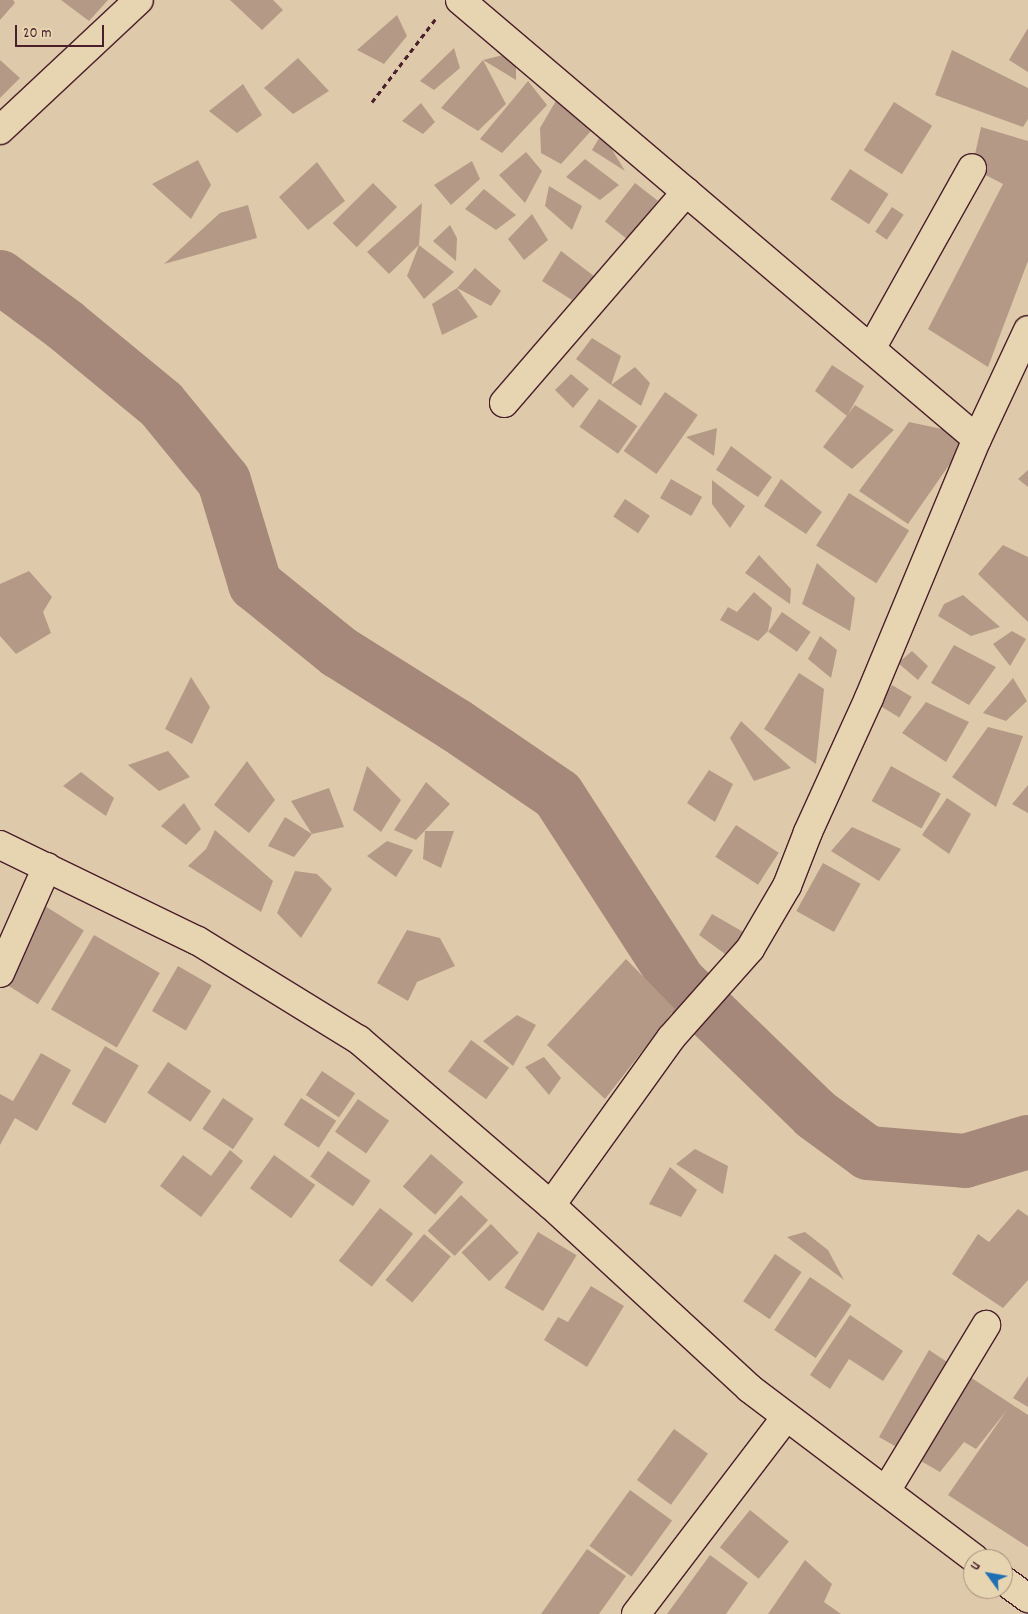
<!DOCTYPE html>
<style>
body{margin:0}
#map{position:relative;width:1028px;height:1614px;overflow:hidden;background:#decaaa;font-family:Dekko,sans-serif}
div>[style]{position:absolute}
.river>*{height:54px;margin:-27px;padding:0 27px;transform-origin:27px;border-radius:27px;background:#a58879}
.building>*{inset:0;background:#b49a86;transform-origin:0 0}
.path>*{height:3px;margin-top:-1.5px;transform-origin:0;background:repeating-linear-gradient(90deg,#4a1f2b 0 5px,transparent 0 9px)}
.roads{filter:drop-shadow(1px 0 #4a1f2b) drop-shadow(-1px 0 #4a1f2b) drop-shadow(0 1px #4a1f2b) drop-shadow(0 -1px #4a1f2b)}
.minor>*{height:28px;margin:-14px;padding:0 14px;transform-origin:14px;border-radius:14px;background:#e7d5b2}
span{translate:-50% -50%;white-space:nowrap;text-align:center;line-height:1.15;-webkit-text-stroke:4px #e7d5b2;paint-order:stroke}
.north{position:absolute;left:963px;top:1549px;width:50px;height:50px;box-sizing:border-box;background:#e7d5b2;border:1px solid #a88c7c;border-radius:50%;rotate:302deg;font-size:14px;font-weight:700;line-height:20px;text-align:center;color:#4a1f2b}
.north::after{content:'';display:block;margin:auto;width:18px;height:22px;background:#1f6fb2;clip-path:polygon(50% 0,100% 100%,50% 72%,0 100%)}
.scale{position:absolute;left:15px;top:25px;width:89px;height:22px;box-sizing:border-box;border:2px solid #4a1f2b;border-top:0;padding-left:6px;font-size:15px;line-height:18px;white-space:nowrap;color:#4a1f2b;-webkit-text-stroke:4px #e7d5b2;paint-order:stroke}
</style>
<div id="map">
<div class="river">
<i style="left:0;top:277px;width:81px;rotate:36.4deg"></i>
<i style="left:65px;top:325px;width:124px;rotate:39.5deg"></i>
<i style="left:161px;top:404px;width:99px;rotate:50.7deg"></i>
<i style="left:224px;top:481px;width:108px;rotate:73.2deg"></i>
<i style="left:255px;top:584px;width:108px;rotate:39deg"></i>
<i style="left:339px;top:652px;width:139px;rotate:32.1deg"></i>
<i style="left:457px;top:726px;width:122px;rotate:34.3deg"></i>
<i style="left:558px;top:795px;width:223px;rotate:57.1deg"></i>
<i style="left:679px;top:982px;width:190px;rotate:44.1deg"></i>
<i style="left:815px;top:1114px;width:66px;rotate:36.3deg"></i>
<i style="left:868px;top:1153px;width:97px;rotate:4.7deg"></i>
<i style="left:965px;top:1161px;width:66px;rotate:-16.8deg"></i>
</div>
<div class="building">
<i style="clip-path:polygon(0 0,13px 0,15px 3px,0 20px)"></i>
<i style="clip-path:polygon(61px 0,108px 0,89px 21px)"></i>
<i style="clip-path:polygon(230px 0,273px 0,283px 10px,262px 30px)"></i>
<i style="clip-path:polygon(397px 15px,407px 36px,384px 64px,357px 50px)"></i>
<i style="clip-path:polygon(1028px 28px,1028px 72px,1009px 60px)"></i>
<i style="clip-path:polygon(454px 48px,460px 68px,434px 90px,420px 81px)"></i>
<i style="clip-path:polygon(952px 50px,1028px 88px,1028px 119px,1023px 127px,935px 95px)"></i>
<i style="clip-path:polygon(507px 54px,516px 67px,516px 80px,483px 60px)"></i>
<i style="clip-path:polygon(298px 58px,329px 91px,293px 114px,264px 88px)"></i>
<i style="clip-path:polygon(0 60px,20px 78px,0 98px)"></i>
<i style="clip-path:polygon(483px 60px,506px 104px,478px 131px,441px 108px)"></i>
<i style="clip-path:polygon(528px 81px,547px 105px,502px 153px,480px 139px)"></i>
<i style="clip-path:polygon(243px 84px,262px 115px,237px 133px,209px 111px)"></i>
<i style="clip-path:polygon(557px 99px,591px 131px,561px 164px,541px 153px,540px 128px)"></i>
<i style="left:894px;top:102px;width:45px;height:57px;rotate:32deg"></i>
<i style="clip-path:polygon(421px 103px,435px 122px,423px 134px,402px 121px)"></i>
<i style="clip-path:polygon(981px 127px,1028px 141px,1028px 261px,988px 367px,928px 329px,1003px 184px,972px 168px)"></i>
<i style="clip-path:polygon(602px 133px,625px 171px,592px 150px)"></i>
<i style="clip-path:polygon(526px 152px,542px 171px,525px 203px,499px 175px)"></i>
<i style="clip-path:polygon(585px 159px,619px 185px,600px 200px,566px 177px)"></i>
<i style="clip-path:polygon(198px 160px,211px 185px,191px 219px,152px 184px)"></i>
<i style="clip-path:polygon(472px 161px,480px 179px,451px 205px,434px 185px)"></i>
<i style="clip-path:polygon(317px 162px,345px 201px,308px 230px,279px 197px)"></i>
<i style="left:850px;top:169px;width:46px;height:36px;rotate:33deg"></i>
<i style="left:373px;top:183px;width:34px;height:57px;rotate:45deg"></i>
<i style="left:635px;top:183px;width:29px;height:49px;rotate:38deg"></i>
<i style="clip-path:polygon(549px 186px,582px 206px,572px 230px,545px 206px)"></i>
<i style="clip-path:polygon(484px 189px,516px 215px,496px 230px,465px 209px)"></i>
<i style="clip-path:polygon(422px 203px,419px 245px,389px 274px,367px 252px)"></i>
<i style="clip-path:polygon(248px 205px,257px 238px,164px 264px,220px 213px)"></i>
<i style="left:892px;top:207px;width:14px;height:30px;rotate:34deg"></i>
<i style="clip-path:polygon(532px 214px,548px 240px,524px 260px,508px 239px)"></i>
<i style="clip-path:polygon(450px 225px,457px 238px,456px 261px,433px 241px)"></i>
<i style="clip-path:polygon(419px 245px,454px 272px,424px 299px,407px 276px)"></i>
<i style="clip-path:polygon(561px 251px,594px 276px,572px 300px,542px 281px)"></i>
<i style="clip-path:polygon(475px 268px,501px 291px,491px 306px,457px 288px)"></i>
<i style="clip-path:polygon(457px 288px,478px 317px,442px 335px,432px 304px)"></i>
<i style="clip-path:polygon(592px 338px,621px 356px,611px 385px,576px 359px)"></i>
<i style="clip-path:polygon(832px 365px,864px 386px,847px 416px,815px 391px)"></i>
<i style="clip-path:polygon(635px 367px,650px 383px,641px 406px,611px 385px)"></i>
<i style="clip-path:polygon(571px 374px,589px 389px,573px 408px,555px 390px)"></i>
<i style="left:665px;top:392px;width:40px;height:72px;rotate:35deg"></i>
<i style="left:599px;top:399px;width:47px;height:34px;rotate:35deg"></i>
<i style="clip-path:polygon(855px 405px,894px 430px,852px 469px,823px 447px)"></i>
<i style="clip-path:polygon(909px 422px,970px 435px,908px 524px,859px 491px)"></i>
<i style="clip-path:polygon(717px 428px,714px 456px,686px 437px)"></i>
<i style="clip-path:polygon(731px 446px,772px 477px,758px 497px,716px 470px)"></i>
<i style="clip-path:polygon(1028px 470px,1028px 487px,1018px 479px)"></i>
<i style="left:671px;top:479px;width:36px;height:22px;rotate:30deg"></i>
<i style="clip-path:polygon(781px 479px,822px 512px,806px 534px,764px 506px)"></i>
<i style="clip-path:polygon(712px 480px,745px 506px,730px 528px,712px 504px)"></i>
<i style="left:849px;top:493px;width:71px;height:62px;rotate:32deg"></i>
<i style="left:625px;top:499px;width:30px;height:21px;rotate:34deg"></i>
<i style="clip-path:polygon(1003px 545px,1028px 557px,1028px 622px,978px 574px)"></i>
<i style="clip-path:polygon(759px 555px,791px 589px,790px 604px,745px 573px)"></i>
<i style="clip-path:polygon(817px 563px,855px 598px,850px 631px,802px 604px)"></i>
<i style="clip-path:polygon(29px 571px,52px 597px,43px 612px,51px 633px,16px 654px,0 636px,0 584px)"></i>
<i style="clip-path:polygon(754px 592px,772px 608px,768px 631px,758px 641px,720px 620px,728px 607px,737px 612px)"></i>
<i style="clip-path:polygon(963px 595px,1000px 627px,971px 636px,938px 616px,944px 604px)"></i>
<i style="left:782px;top:612px;width:35px;height:24px;rotate:35deg"></i>
<i style="clip-path:polygon(1012px 631px,1026px 639px,1010px 666px,993px 644px)"></i>
<i style="clip-path:polygon(820px 636px,837px 650px,831px 678px,808px 659px)"></i>
<i style="clip-path:polygon(954px 645px,996px 667px,969px 705px,931px 683px)"></i>
<i style="clip-path:polygon(912px 651px,928px 666px,918px 680px,898px 663px)"></i>
<i style="clip-path:polygon(799px 673px,824px 689px,816px 764px,764px 729px)"></i>
<i style="clip-path:polygon(191px 677px,210px 707px,192px 744px,165px 729px)"></i>
<i style="clip-path:polygon(1013px 678px,1027px 701px,1006px 721px,983px 713px)"></i>
<i style="left:892px;top:685px;width:23px;height:24px;rotate:31deg"></i>
<i style="clip-path:polygon(926px 702px,969px 722px,946px 762px,902px 733px)"></i>
<i style="clip-path:polygon(741px 721px,791px 768px,754px 781px,730px 738px)"></i>
<i style="clip-path:polygon(988px 727px,1023px 736px,996px 807px,952px 777px)"></i>
<i style="clip-path:polygon(168px 751px,190px 777px,159px 791px,128px 765px)"></i>
<i style="clip-path:polygon(247px 761px,275px 800px,249px 833px,214px 805px)"></i>
<i style="clip-path:polygon(367px 766px,401px 800px,381px 832px,353px 810px)"></i>
<i style="left:891px;top:766px;width:57px;height:40px;rotate:29deg"></i>
<i style="clip-path:polygon(709px 770px,733px 784px,715px 822px,687px 803px)"></i>
<i style="clip-path:polygon(81px 772px,114px 798px,106px 816px,63px 786px)"></i>
<i style="clip-path:polygon(426px 782px,450px 804px,416px 840px,394px 830px)"></i>
<i style="clip-path:polygon(1028px 785px,1028px 813px,1012px 804px)"></i>
<i style="clip-path:polygon(329px 788px,344px 827px,312px 834px,291px 801px)"></i>
<i style="clip-path:polygon(947px 798px,971px 814px,949px 854px,922px 835px)"></i>
<i style="clip-path:polygon(184px 803px,201px 829px,186px 845px,161px 826px)"></i>
<i style="clip-path:polygon(285px 817px,312px 834px,294px 857px,268px 846px)"></i>
<i style="left:736px;top:825px;width:51px;height:38px;rotate:33deg"></i>
<i style="clip-path:polygon(852px 827px,901px 849px,879px 881px,831px 851px)"></i>
<i style="clip-path:polygon(215px 830px,273px 881px,261px 912px,188px 866px,206px 849px)"></i>
<i style="clip-path:polygon(425px 831px,454px 831px,441px 868px,423px 859px)"></i>
<i style="clip-path:polygon(387px 841px,413px 850px,396px 877px,367px 856px)"></i>
<i style="left:823px;top:863px;width:43px;height:55px;rotate:29deg"></i>
<i style="clip-path:polygon(295px 871px,317px 874px,332px 889px,301px 938px,277px 913px)"></i>
<i style="left:45px;top:906px;width:46px;height:87px;rotate:32deg"></i>
<i style="clip-path:polygon(712px 914px,745px 933px,732px 959px,699px 935px)"></i>
<i style="clip-path:polygon(407px 930px,440px 938px,455px 966px,417px 982px,408px 1001px,377px 983px)"></i>
<i style="left:94px;top:935px;width:76px;height:86px;rotate:30deg"></i>
<i style="clip-path:polygon(626px 959px,675px 1009px,605px 1099px,547px 1045px)"></i>
<i style="left:178px;top:966px;width:39px;height:52px;rotate:30deg"></i>
<i style="clip-path:polygon(517px 1015px,536px 1025px,513px 1066px,483px 1041px)"></i>
<i style="left:471px;top:1040px;width:47px;height:39px;rotate:36deg"></i>
<i style="left:105px;top:1046px;width:39px;height:67px;rotate:30deg"></i>
<i style="clip-path:polygon(41px 1053px,71px 1070px,37px 1131px,15px 1118px,0 1145px,0 1094px,13px 1101px)"></i>
<i style="clip-path:polygon(544px 1057px,561px 1078px,549px 1095px,525px 1067px)"></i>
<i style="left:168px;top:1062px;width:52px;height:37px;rotate:34deg"></i>
<i style="left:322px;top:1071px;width:40px;height:29px;rotate:34deg"></i>
<i style="left:223px;top:1098px;width:37px;height:37px;rotate:34deg"></i>
<i style="left:301px;top:1098px;width:42px;height:32px;rotate:33deg"></i>
<i style="left:358px;top:1099px;width:38px;height:40px;rotate:35deg"></i>
<i style="clip-path:polygon(695px 1149px,728px 1166px,723px 1194px,676px 1164px)"></i>
<i style="clip-path:polygon(230px 1150px,243px 1161px,201px 1217px,160px 1186px,183px 1155px,211px 1176px)"></i>
<i style="left:328px;top:1151px;width:52px;height:31px;rotate:35deg"></i>
<i style="left:431px;top:1154px;width:43px;height:43px;rotate:41deg"></i>
<i style="left:274px;top:1155px;width:51px;height:41px;rotate:36deg"></i>
<i style="clip-path:polygon(670px 1167px,697px 1190px,681px 1217px,649px 1204px)"></i>
<i style="left:461px;top:1195px;width:37px;height:49px;rotate:43deg"></i>
<i style="left:380px;top:1208px;width:42px;height:67px;rotate:38deg"></i>
<i style="clip-path:polygon(1018px 1209px,1028px 1216px,1028px 1280px,1003px 1308px,952px 1274px,978px 1234px,989px 1242px)"></i>
<i style="left:491px;top:1224px;width:40px;height:41px;rotate:46deg"></i>
<i style="left:538px;top:1232px;width:45px;height:65px;rotate:31deg"></i>
<i style="clip-path:polygon(805px 1232px,828px 1250px,844px 1280px,787px 1237px)"></i>
<i style="left:424px;top:1234px;width:35px;height:60px;rotate:40deg"></i>
<i style="left:775px;top:1254px;width:32px;height:57px;rotate:34deg"></i>
<i style="left:810px;top:1277px;width:50px;height:64px;rotate:34deg"></i>
<i style="clip-path:polygon(591px 1286px,624px 1306px,587px 1367px,544px 1340px,558px 1317px,568px 1322px)"></i>
<i style="clip-path:polygon(850px 1315px,903px 1351px,883px 1381px,849px 1359px,830px 1389px,810px 1375px)"></i>
<i style="clip-path:polygon(929px 1350px,1028px 1415px,1028px 1547px,948px 1495px,1007px 1410px,976px 1449px,964px 1442px,940px 1472px,879px 1437px)"></i>
<i style="clip-path:polygon(1028px 1376px,1028px 1407px,1013px 1398px)"></i>
<i style="left:674px;top:1429px;width:42px;height:63px;rotate:36deg"></i>
<i style="left:630px;top:1490px;width:52px;height:69px;rotate:36deg"></i>
<i style="left:750px;top:1510px;width:50px;height:48px;rotate:39deg"></i>
<i style="clip-path:polygon(587px 1549px,626px 1576px,599px 1614px,541px 1614px)"></i>
<i style="clip-path:polygon(710px 1555px,748px 1583px,726px 1614px,667px 1614px)"></i>
<i style="clip-path:polygon(805px 1560px,832px 1584px,824px 1602px,841px 1614px,768px 1614px)"></i>
</div>
<div class="path">
<i style="left:372px;top:102px;width:107px;rotate:-52.6deg"></i>
</div>
<div class="roads">
<div class="minor">
<i style="left:460px;top:0;width:678px;rotate:40.34deg"></i>
<i style="left:0;top:130px;width:190px;rotate:-43.1deg"></i>
<i style="left:871px;top:349px;width:207px;rotate:-60.8deg"></i>
<i style="left:504px;top:403px;width:279px;rotate:-49.2deg"></i>
<i style="left:0;top:845px;width:220px;rotate:25.9deg"></i>
<i style="left:198px;top:941px;width:189px;rotate:31.6deg"></i>
<i style="left:359px;top:1040px;width:253px;rotate:40.7deg"></i>
<i style="left:551px;top:1205px;width:270px;rotate:42.7deg"></i>
<i style="left:749px;top:1388px;width:283px;rotate:37.1deg"></i>
<i style="left:0;top:973px;width:116px;rotate:-66.1deg"></i>
<i style="left:551px;top:1205px;width:206px;rotate:-54.3deg"></i>
<i style="left:671px;top:1038px;width:119px;rotate:-48.4deg"></i>
<i style="left:750px;top:949px;width:73px;rotate:-59.6deg"></i>
<i style="left:787px;top:886px;width:58px;rotate:-68.7deg"></i>
<i style="left:808px;top:832px;width:147px;rotate:-65.5deg"></i>
<i style="left:869px;top:698px;width:281px;rotate:-67.4deg"></i>
<i style="left:977px;top:439px;width:120px;rotate:-64.9deg"></i>
<i style="left:886px;top:1491px;width:194px;rotate:-58.9deg"></i>
<i style="left:1003px;top:1580px;width:31px;rotate:36deg"></i>
<i style="left:636px;top:1614px;width:248px;rotate:-52.7deg"></i>
</div>
</div>
<div class="north">U</div>
<div class="scale">20 m</div>
</div>
